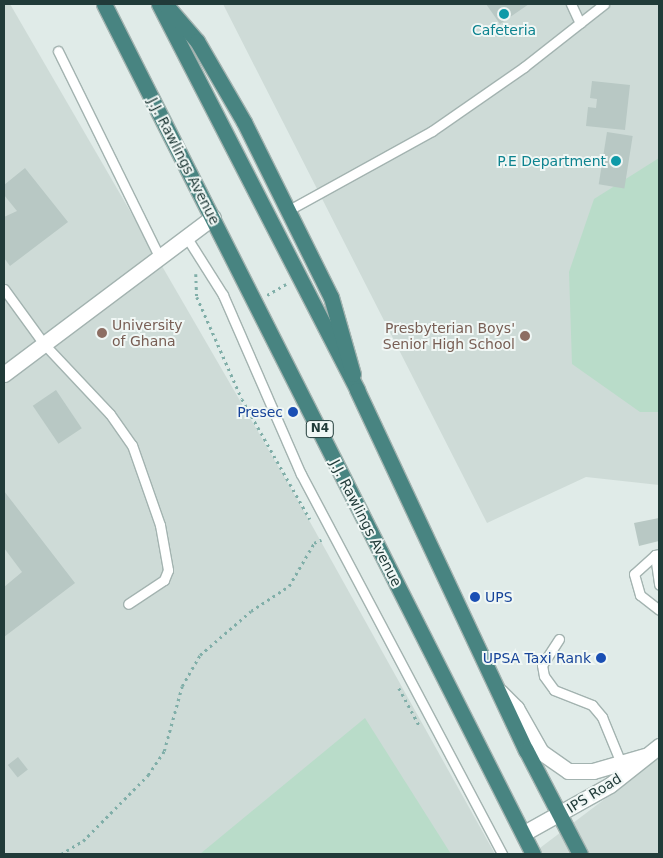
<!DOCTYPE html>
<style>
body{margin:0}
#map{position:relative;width:663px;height:858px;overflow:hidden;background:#e0ebe8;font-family:"DejaVu Sans",sans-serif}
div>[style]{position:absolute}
.built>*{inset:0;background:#cedbd7}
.green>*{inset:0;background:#b9dcc9}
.building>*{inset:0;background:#b8c8c4;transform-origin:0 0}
.path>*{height:2.5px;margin-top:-1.25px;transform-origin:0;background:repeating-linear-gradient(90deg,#80aea8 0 2.5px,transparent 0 6.5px)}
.roads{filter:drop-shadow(1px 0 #a3b3b0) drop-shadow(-1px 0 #a3b3b0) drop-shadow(0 1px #a3b3b0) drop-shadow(0 -1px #a3b3b0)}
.service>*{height:9px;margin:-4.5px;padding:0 4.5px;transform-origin:4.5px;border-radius:4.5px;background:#fff}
.minor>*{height:15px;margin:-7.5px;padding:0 7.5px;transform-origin:7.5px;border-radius:7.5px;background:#fff}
.tertiary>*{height:15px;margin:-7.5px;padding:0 7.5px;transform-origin:7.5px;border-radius:7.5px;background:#fff}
.trunk>*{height:15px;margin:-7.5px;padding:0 7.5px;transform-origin:7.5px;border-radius:7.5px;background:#488481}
.dots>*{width:14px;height:14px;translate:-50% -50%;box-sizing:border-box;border:2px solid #f0f7f5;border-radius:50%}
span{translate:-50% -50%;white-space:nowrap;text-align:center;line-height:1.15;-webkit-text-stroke:4px #f0f7f5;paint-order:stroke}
.shield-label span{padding:1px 4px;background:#f0f7f5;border:1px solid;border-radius:4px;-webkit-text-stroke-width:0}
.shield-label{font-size:12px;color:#213b39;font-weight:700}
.culture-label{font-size:14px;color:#0d838f}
.right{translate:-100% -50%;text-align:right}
.street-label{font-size:14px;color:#213b39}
.education-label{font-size:14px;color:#785e54}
.left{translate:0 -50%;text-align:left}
.transit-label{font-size:14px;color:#164399}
.frame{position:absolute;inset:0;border:5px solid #213b39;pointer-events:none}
</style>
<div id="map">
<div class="built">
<i style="clip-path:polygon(4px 4px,10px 4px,300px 504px,495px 854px,4px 854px)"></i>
<i style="clip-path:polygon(223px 4px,659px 4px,659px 485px,586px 477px,487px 523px)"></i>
<i style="clip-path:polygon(659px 758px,659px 854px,532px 854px)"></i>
</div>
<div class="green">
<i style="clip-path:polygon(659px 158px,659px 412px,640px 412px,572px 364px,569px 272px,594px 199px)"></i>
<i style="clip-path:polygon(365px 718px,451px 854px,200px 854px)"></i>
</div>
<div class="building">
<i style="clip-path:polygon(486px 4px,529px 4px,500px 24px)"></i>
<i style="clip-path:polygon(592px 81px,630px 85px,625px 130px,586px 126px,588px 107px,596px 108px,597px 99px,590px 98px)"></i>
<i style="left:607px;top:132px;width:26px;height:53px;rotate:9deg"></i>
<i style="clip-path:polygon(25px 168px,68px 222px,10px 266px,4px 258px,4px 217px,17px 211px,4px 195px,4px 185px)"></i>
<i style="left:56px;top:390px;width:46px;height:28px;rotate:56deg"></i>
<i style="clip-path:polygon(4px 491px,75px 583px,4px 637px,4px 587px,22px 572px,4px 548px)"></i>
<i style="clip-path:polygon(659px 518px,659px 541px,639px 546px,634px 523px)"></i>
<i style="left:18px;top:757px;width:16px;height:13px;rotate:52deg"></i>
</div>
<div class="path">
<i style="left:196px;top:274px;width:23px;rotate:88deg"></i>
<i style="left:197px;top:297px;width:111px;rotate:66.2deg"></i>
<i style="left:242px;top:399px;width:138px;rotate:60.5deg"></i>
<i style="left:267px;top:295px;width:22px;rotate:-30deg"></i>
<i style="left:399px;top:688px;width:42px;rotate:61.6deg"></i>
<i style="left:61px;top:854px;width:26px;rotate:-31deg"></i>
<i style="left:83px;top:841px;width:93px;rotate:-45.4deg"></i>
<i style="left:148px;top:775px;width:29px;rotate:-56deg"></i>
<i style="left:164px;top:751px;width:67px;rotate:-74.5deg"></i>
<i style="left:182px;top:686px;width:36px;rotate:-60deg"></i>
<i style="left:200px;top:655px;width:67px;rotate:-40.8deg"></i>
<i style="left:251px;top:611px;width:45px;rotate:-33.3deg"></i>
<i style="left:289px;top:586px;width:50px;rotate:-59.8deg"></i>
<i style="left:314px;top:543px;width:8px;rotate:-23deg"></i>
</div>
<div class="roads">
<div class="service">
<i style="left:571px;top:4px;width:21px;rotate:65deg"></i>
<i style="left:58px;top:51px;width:231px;rotate:63.8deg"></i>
<i style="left:289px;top:210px;width:163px;rotate:-28.9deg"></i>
<i style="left:432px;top:131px;width:112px;rotate:-34.8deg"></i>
<i style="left:524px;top:67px;width:102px;rotate:-38.2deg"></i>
<i style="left:187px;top:238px;width:67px;rotate:57.7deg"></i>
<i style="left:223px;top:295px;width:195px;rotate:66.5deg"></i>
<i style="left:301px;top:474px;width:430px;rotate:62.1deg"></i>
<i style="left:4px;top:289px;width:68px;rotate:54deg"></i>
<i style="left:44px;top:344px;width:96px;rotate:46.7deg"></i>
<i style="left:110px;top:414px;width:38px;rotate:55deg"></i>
<i style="left:132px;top:445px;width:85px;rotate:70.7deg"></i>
<i style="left:160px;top:525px;width:46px;rotate:79.9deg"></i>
<i style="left:168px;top:570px;width:11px;rotate:112deg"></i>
<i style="left:164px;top:580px;width:43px;rotate:146.3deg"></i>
<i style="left:659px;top:554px;width:4px;rotate:166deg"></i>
<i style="left:655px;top:555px;width:30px;rotate:82deg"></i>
<i style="left:655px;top:555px;width:28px;rotate:138deg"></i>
<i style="left:634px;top:574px;width:22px;rotate:74deg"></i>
<i style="left:640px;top:595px;width:24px;rotate:38deg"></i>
<i style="left:559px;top:639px;width:31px;rotate:123deg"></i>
<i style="left:542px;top:665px;width:11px;rotate:80deg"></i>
<i style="left:544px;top:676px;width:17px;rotate:54deg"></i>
<i style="left:554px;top:690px;width:41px;rotate:21.5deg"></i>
<i style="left:592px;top:705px;width:16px;rotate:50deg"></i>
<i style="left:602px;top:717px;width:50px;rotate:67.6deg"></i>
</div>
<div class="minor">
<i style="left:4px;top:374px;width:261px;rotate:-36.9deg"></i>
</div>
<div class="tertiary">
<i style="left:500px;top:692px;width:23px;rotate:45deg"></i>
<i style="left:516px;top:708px;width:51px;rotate:60.4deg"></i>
<i style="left:541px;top:752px;width:33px;rotate:35deg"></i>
<i style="left:568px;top:771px;width:25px"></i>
<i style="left:593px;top:771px;width:54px;rotate:-16.1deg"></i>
<i style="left:524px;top:833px;width:98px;rotate:-29.2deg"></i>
<i style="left:610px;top:785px;width:63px;rotate:-38.5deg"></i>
</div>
<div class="trunk">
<i style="left:104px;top:4px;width:952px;rotate:63.22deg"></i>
<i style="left:159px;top:4px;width:434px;rotate:62.8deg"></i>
<i style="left:357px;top:390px;width:398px;rotate:64.9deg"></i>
<i style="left:526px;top:750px;width:117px;rotate:62.6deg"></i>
<i style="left:165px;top:4px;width:49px;rotate:49.1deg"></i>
<i style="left:197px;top:41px;width:94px;rotate:59.9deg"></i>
<i style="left:244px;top:122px;width:195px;rotate:63.6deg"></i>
<i style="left:331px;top:297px;width:80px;rotate:74.1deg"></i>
</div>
</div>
<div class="dots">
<i style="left:504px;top:14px;background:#0f9aa8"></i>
<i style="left:616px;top:161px;background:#0f9aa8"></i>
<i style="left:102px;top:333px;background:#8d6e63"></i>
<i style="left:525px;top:336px;background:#8d6e63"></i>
<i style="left:293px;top:412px;background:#1a4fb4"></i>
<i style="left:475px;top:597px;background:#1a4fb4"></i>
<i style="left:601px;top:658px;background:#1a4fb4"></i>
</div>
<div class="shield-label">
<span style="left:320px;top:429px">N4</span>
</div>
<div class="culture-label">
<span style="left:504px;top:30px">Cafeteria</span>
<span class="right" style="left:606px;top:161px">P.E Department</span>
</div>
<div class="street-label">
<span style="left:184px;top:161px;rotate:63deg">J.J. Rawlings Avenue</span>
<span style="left:366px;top:523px;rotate:63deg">J.J. Rawlings Avenue</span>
<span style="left:594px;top:793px;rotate:-32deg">IPS Road</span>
</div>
<div class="education-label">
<span class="left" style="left:112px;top:333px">University<br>of Ghana</span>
<span class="right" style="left:515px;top:336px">Presbyterian Boys'<br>Senior High School</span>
</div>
<div class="transit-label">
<span class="right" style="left:283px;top:412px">Presec</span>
<span class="left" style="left:485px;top:597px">UPS</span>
<span class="right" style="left:591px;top:658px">UPSA Taxi Rank</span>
</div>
<div class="frame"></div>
</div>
